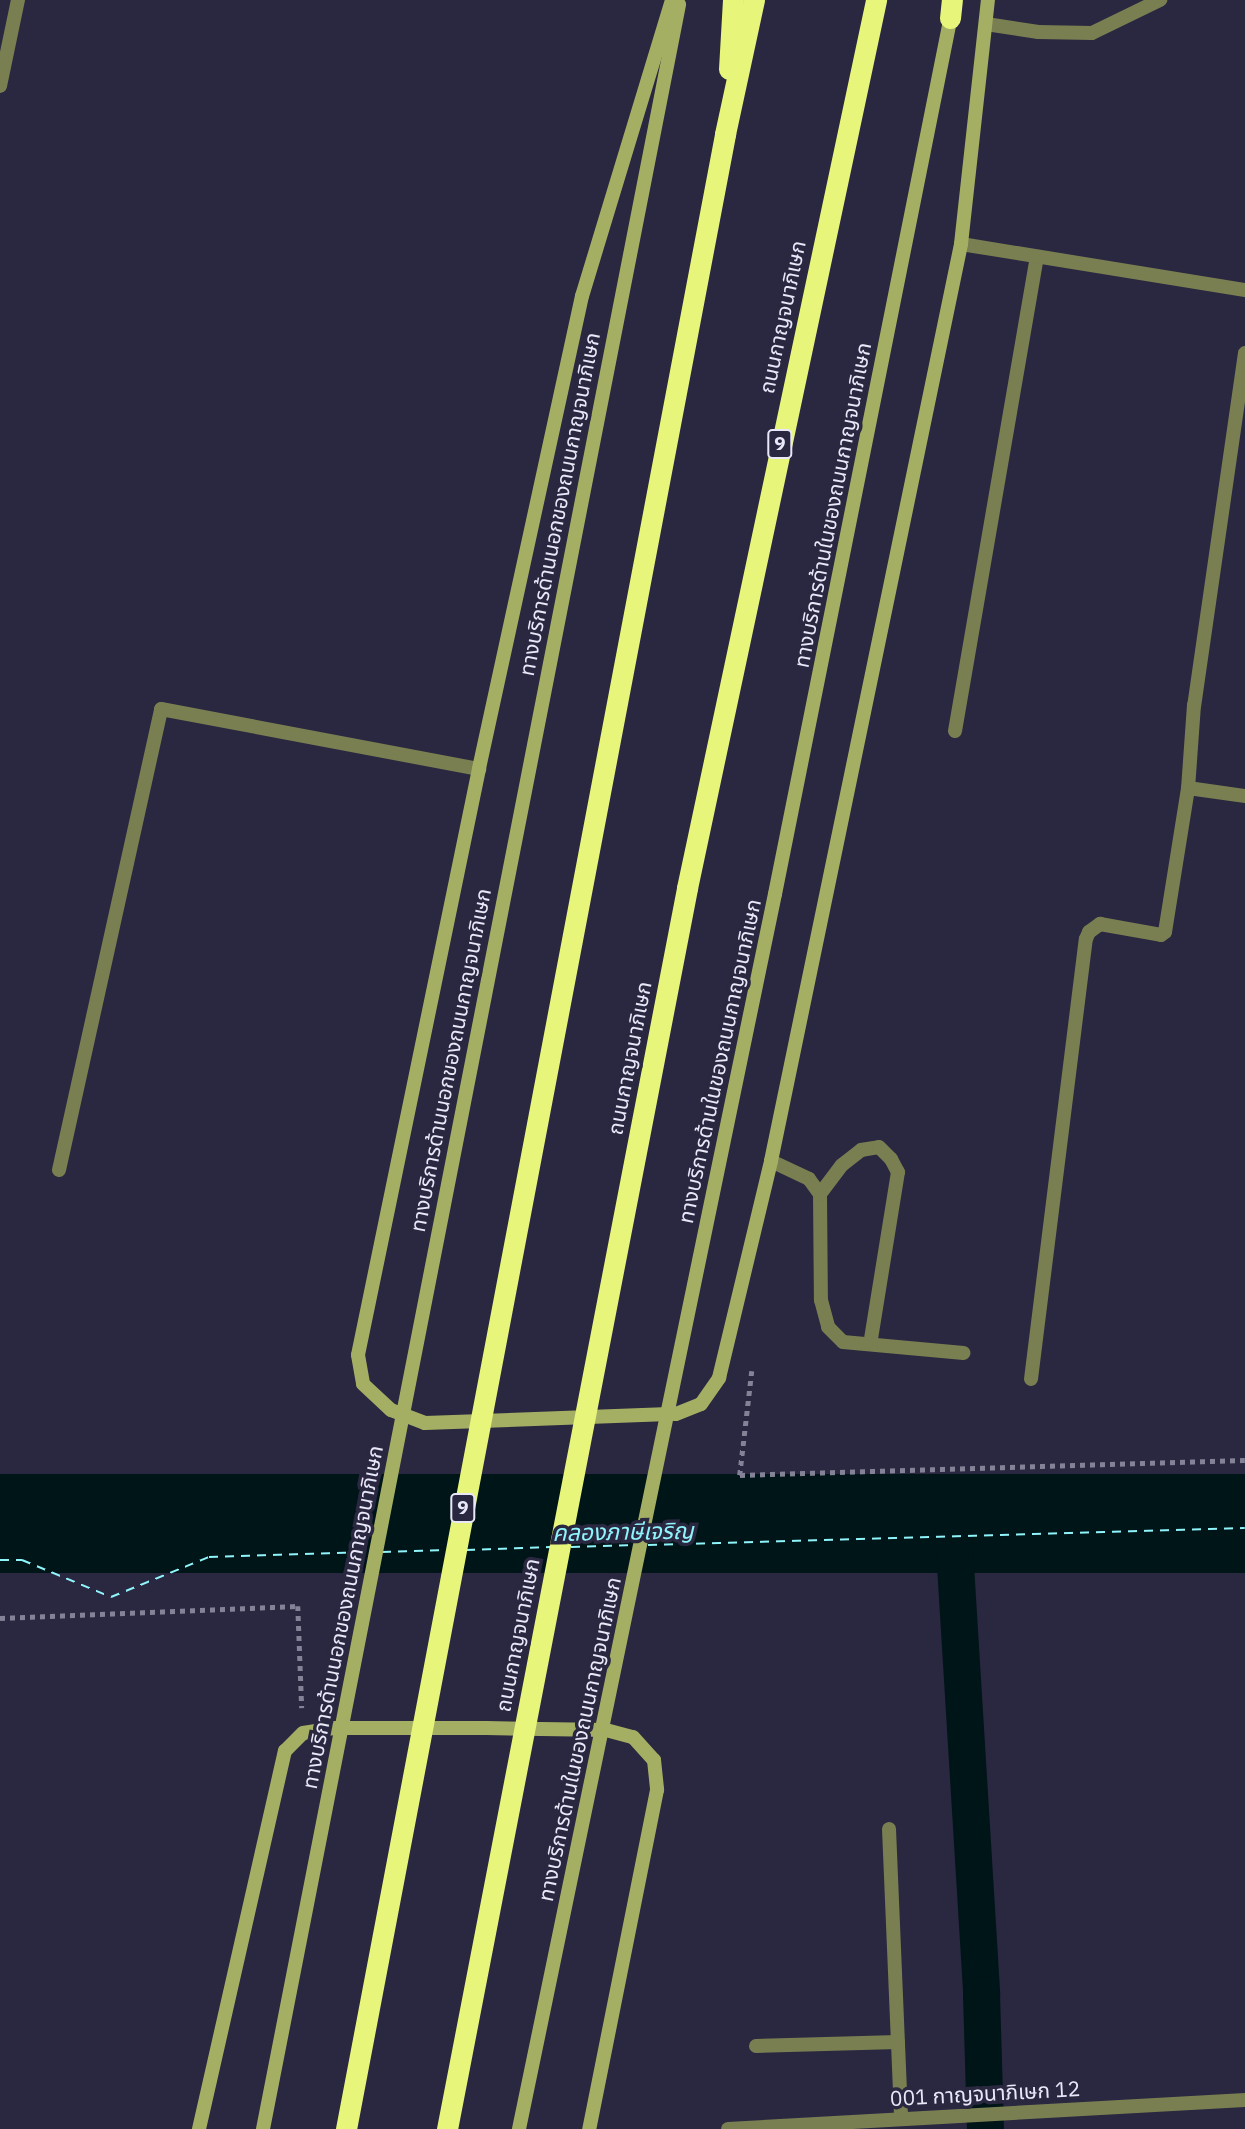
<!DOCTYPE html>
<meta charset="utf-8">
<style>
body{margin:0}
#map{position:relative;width:1245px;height:2129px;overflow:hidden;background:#2a2740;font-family:"IBM Plex Sans","Noto Sans Thai",sans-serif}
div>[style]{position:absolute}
.water>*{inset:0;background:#001517;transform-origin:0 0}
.canal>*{height:37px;margin:-18.5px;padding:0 18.5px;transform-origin:18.5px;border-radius:18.5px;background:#001517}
.ferry>*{height:2px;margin-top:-1px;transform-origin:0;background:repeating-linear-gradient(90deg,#90f4fb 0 9px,transparent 0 16px)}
.path>*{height:4.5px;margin-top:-2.25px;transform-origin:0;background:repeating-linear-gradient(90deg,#848297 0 5px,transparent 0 10px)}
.lane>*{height:14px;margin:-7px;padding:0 7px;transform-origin:7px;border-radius:7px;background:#797f51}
.street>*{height:14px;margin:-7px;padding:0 7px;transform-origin:7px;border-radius:7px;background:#797f51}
.secondary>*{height:14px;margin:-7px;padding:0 7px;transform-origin:7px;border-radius:7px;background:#a5af63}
.highway>*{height:21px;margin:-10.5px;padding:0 10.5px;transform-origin:10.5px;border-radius:10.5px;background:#e7f57b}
span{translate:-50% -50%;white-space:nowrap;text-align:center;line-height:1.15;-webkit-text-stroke:7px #2a2740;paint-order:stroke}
.shield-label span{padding:2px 5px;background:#2a2740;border:2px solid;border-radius:5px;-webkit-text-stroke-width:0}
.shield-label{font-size:19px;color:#e9e8f9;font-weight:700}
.street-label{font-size:21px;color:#e9e8f9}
.water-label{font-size:23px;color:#90f4fb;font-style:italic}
</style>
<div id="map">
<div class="water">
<i style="left:1245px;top:1474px;width:99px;height:1245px;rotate:90deg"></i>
</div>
<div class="canal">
<i style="left:953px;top:1532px;width:463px;rotate:86.5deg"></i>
<i style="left:981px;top:1994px;width:135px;rotate:88.3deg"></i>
</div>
<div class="ferry">
<i style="left:648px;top:1545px;width:597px;rotate:-1.63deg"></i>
<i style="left:571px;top:1547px;width:64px;rotate:-1.8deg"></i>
<i style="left:466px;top:1550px;width:85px;rotate:-2deg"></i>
<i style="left:382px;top:1552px;width:64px;rotate:-1.8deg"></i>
<i style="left:0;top:1560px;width:22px"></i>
<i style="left:22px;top:1560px;width:96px;rotate:22.6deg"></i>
<i style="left:111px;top:1597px;width:106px;rotate:-22.2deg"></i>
<i style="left:209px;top:1557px;width:160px;rotate:-1.8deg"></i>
</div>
<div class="path">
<i style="left:752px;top:1371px;width:105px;rotate:96.6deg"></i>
<i style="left:740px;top:1475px;width:505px;rotate:-1.7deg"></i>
<i style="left:0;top:1618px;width:298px;rotate:-2.3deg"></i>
<i style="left:298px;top:1606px;width:102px;rotate:87.8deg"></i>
</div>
<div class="lane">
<i style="left:986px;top:24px;width:53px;rotate:8.7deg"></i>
<i style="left:1038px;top:32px;width:54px;rotate:1.1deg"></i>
<i style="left:1092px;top:33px;width:76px;rotate:-25.9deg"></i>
<i style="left:955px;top:731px;width:481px;rotate:-80.2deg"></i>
<i style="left:771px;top:1161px;width:42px;rotate:25.3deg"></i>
<i style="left:809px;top:1179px;width:19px;rotate:54deg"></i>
<i style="left:820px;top:1194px;width:106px;rotate:89.5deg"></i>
<i style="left:821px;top:1300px;width:28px;rotate:75deg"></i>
<i style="left:828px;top:1327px;width:21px;rotate:45deg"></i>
<i style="left:843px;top:1342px;width:121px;rotate:5.2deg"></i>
<i style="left:59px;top:1170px;width:472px;rotate:-77.5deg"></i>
<i style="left:161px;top:709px;width:324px;rotate:10.7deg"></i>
<i style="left:820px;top:1194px;width:36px;rotate:-53deg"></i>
<i style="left:842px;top:1165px;width:24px;rotate:-38deg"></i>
<i style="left:861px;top:1150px;width:18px;rotate:-9deg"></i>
<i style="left:879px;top:1147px;width:17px;rotate:45deg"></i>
<i style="left:891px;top:1159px;width:15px;rotate:62deg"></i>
<i style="left:898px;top:1172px;width:174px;rotate:99.2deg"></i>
<i style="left:889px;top:1829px;width:290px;rotate:87.6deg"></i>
<i style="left:756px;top:2046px;width:142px;rotate:-1.6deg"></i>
</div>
<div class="street">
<i style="left:0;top:86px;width:88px;rotate:-78.2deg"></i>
<i style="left:961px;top:244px;width:288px;rotate:9.2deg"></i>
<i style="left:1245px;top:353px;width:356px;rotate:98.2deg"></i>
<i style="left:1194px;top:705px;width:83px;rotate:94.1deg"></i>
<i style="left:1188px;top:788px;width:58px;rotate:8deg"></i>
<i style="left:1031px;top:1379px;width:443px;rotate:-82.9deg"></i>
<i style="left:1086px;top:939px;width:8px;rotate:-67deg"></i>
<i style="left:1089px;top:932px;width:14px;rotate:-36deg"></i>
<i style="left:1100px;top:924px;width:62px;rotate:10.2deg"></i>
<i style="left:1161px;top:935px;width:5px;rotate:-37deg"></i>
<i style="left:1165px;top:932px;width:146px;rotate:-80.9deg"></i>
<i style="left:728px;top:2129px;width:518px;rotate:-3.21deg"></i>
</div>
<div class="secondary">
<i style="left:672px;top:0;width:309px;rotate:106.9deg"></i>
<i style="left:582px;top:296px;width:484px;rotate:102.3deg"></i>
<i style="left:479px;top:769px;width:598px;rotate:101.67deg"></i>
<i style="left:358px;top:1355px;width:29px;rotate:80deg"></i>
<i style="left:363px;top:1384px;width:38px;rotate:43deg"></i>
<i style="left:391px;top:1410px;width:36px;rotate:21deg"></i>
<i style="left:425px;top:1423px;width:251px;rotate:-2.1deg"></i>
<i style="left:676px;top:1414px;width:27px;rotate:-22deg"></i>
<i style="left:701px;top:1404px;width:32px;rotate:-55deg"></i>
<i style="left:719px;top:1378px;width:223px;rotate:-76.5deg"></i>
<i style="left:771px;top:1161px;width:936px;rotate:-78.29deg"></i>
<i style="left:961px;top:244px;width:245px;rotate:-83.7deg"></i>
<i style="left:199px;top:2129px;width:388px;rotate:-77.2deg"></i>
<i style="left:285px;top:1751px;width:25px;rotate:-45deg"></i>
<i style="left:303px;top:1733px;width:31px;rotate:-9deg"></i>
<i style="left:334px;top:1728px;width:152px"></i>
<i style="left:486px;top:1728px;width:120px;rotate:1deg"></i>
<i style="left:606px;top:1730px;width:28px;rotate:15deg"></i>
<i style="left:633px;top:1737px;width:31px;rotate:48deg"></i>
<i style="left:654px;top:1760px;width:30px;rotate:84deg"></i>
<i style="left:657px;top:1790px;width:346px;rotate:101.3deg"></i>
<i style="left:263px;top:2129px;width:2165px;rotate:-78.92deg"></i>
<i style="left:519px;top:2129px;width:1261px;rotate:-78.29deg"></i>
<i style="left:775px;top:894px;width:901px;rotate:-78.67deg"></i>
</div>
<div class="highway">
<i style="left:950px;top:18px;width:18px;rotate:-84deg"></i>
<i style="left:729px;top:69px;width:69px;rotate:-86.7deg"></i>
<i style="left:346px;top:2129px;width:2031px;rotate:-79.24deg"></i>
<i style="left:725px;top:134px;width:137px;rotate:-77.8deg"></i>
<i style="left:447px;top:2129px;width:1264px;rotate:-79.05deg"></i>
<i style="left:687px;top:888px;width:908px;rotate:-77.98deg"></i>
</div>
<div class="shield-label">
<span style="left:780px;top:444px">9</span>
<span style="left:463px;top:1508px">9</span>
</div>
<div class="street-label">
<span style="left:782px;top:317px;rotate:-78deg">ถนนกาญจนาภิเษก</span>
<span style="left:559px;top:504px;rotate:-79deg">ทางบริการด้านนอกของถนนกาญจนาภิเษก</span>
<span style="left:832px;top:505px;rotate:-79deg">ทางบริการด้านในของถนนกาญจนาภิเษก</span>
<span style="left:629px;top:1058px;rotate:-79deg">ถนนกาญจนาภิเษก</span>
<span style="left:450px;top:1060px;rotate:-79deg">ทางบริการด้านนอกของถนนกาญจนาภิเษก</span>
<span style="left:719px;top:1061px;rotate:-78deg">ทางบริการด้านในของถนนกาญจนาภิเษก</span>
<span style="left:342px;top:1617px;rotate:-79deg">ทางบริการด้านนอกของถนนกาญจนาภิเษก</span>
<span style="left:517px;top:1635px;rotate:-79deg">ถนนกาญจนาภิเษก</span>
<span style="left:579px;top:1739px;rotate:-78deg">ทางบริการด้านในของถนนกาญจนาภิเษก</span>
<span style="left:985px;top:2093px;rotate:-3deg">001 กาญจนาภิเษก 12</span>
</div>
<div class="water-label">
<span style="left:623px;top:1531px;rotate:-1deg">คลองภาษีเจริญ</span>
</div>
</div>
